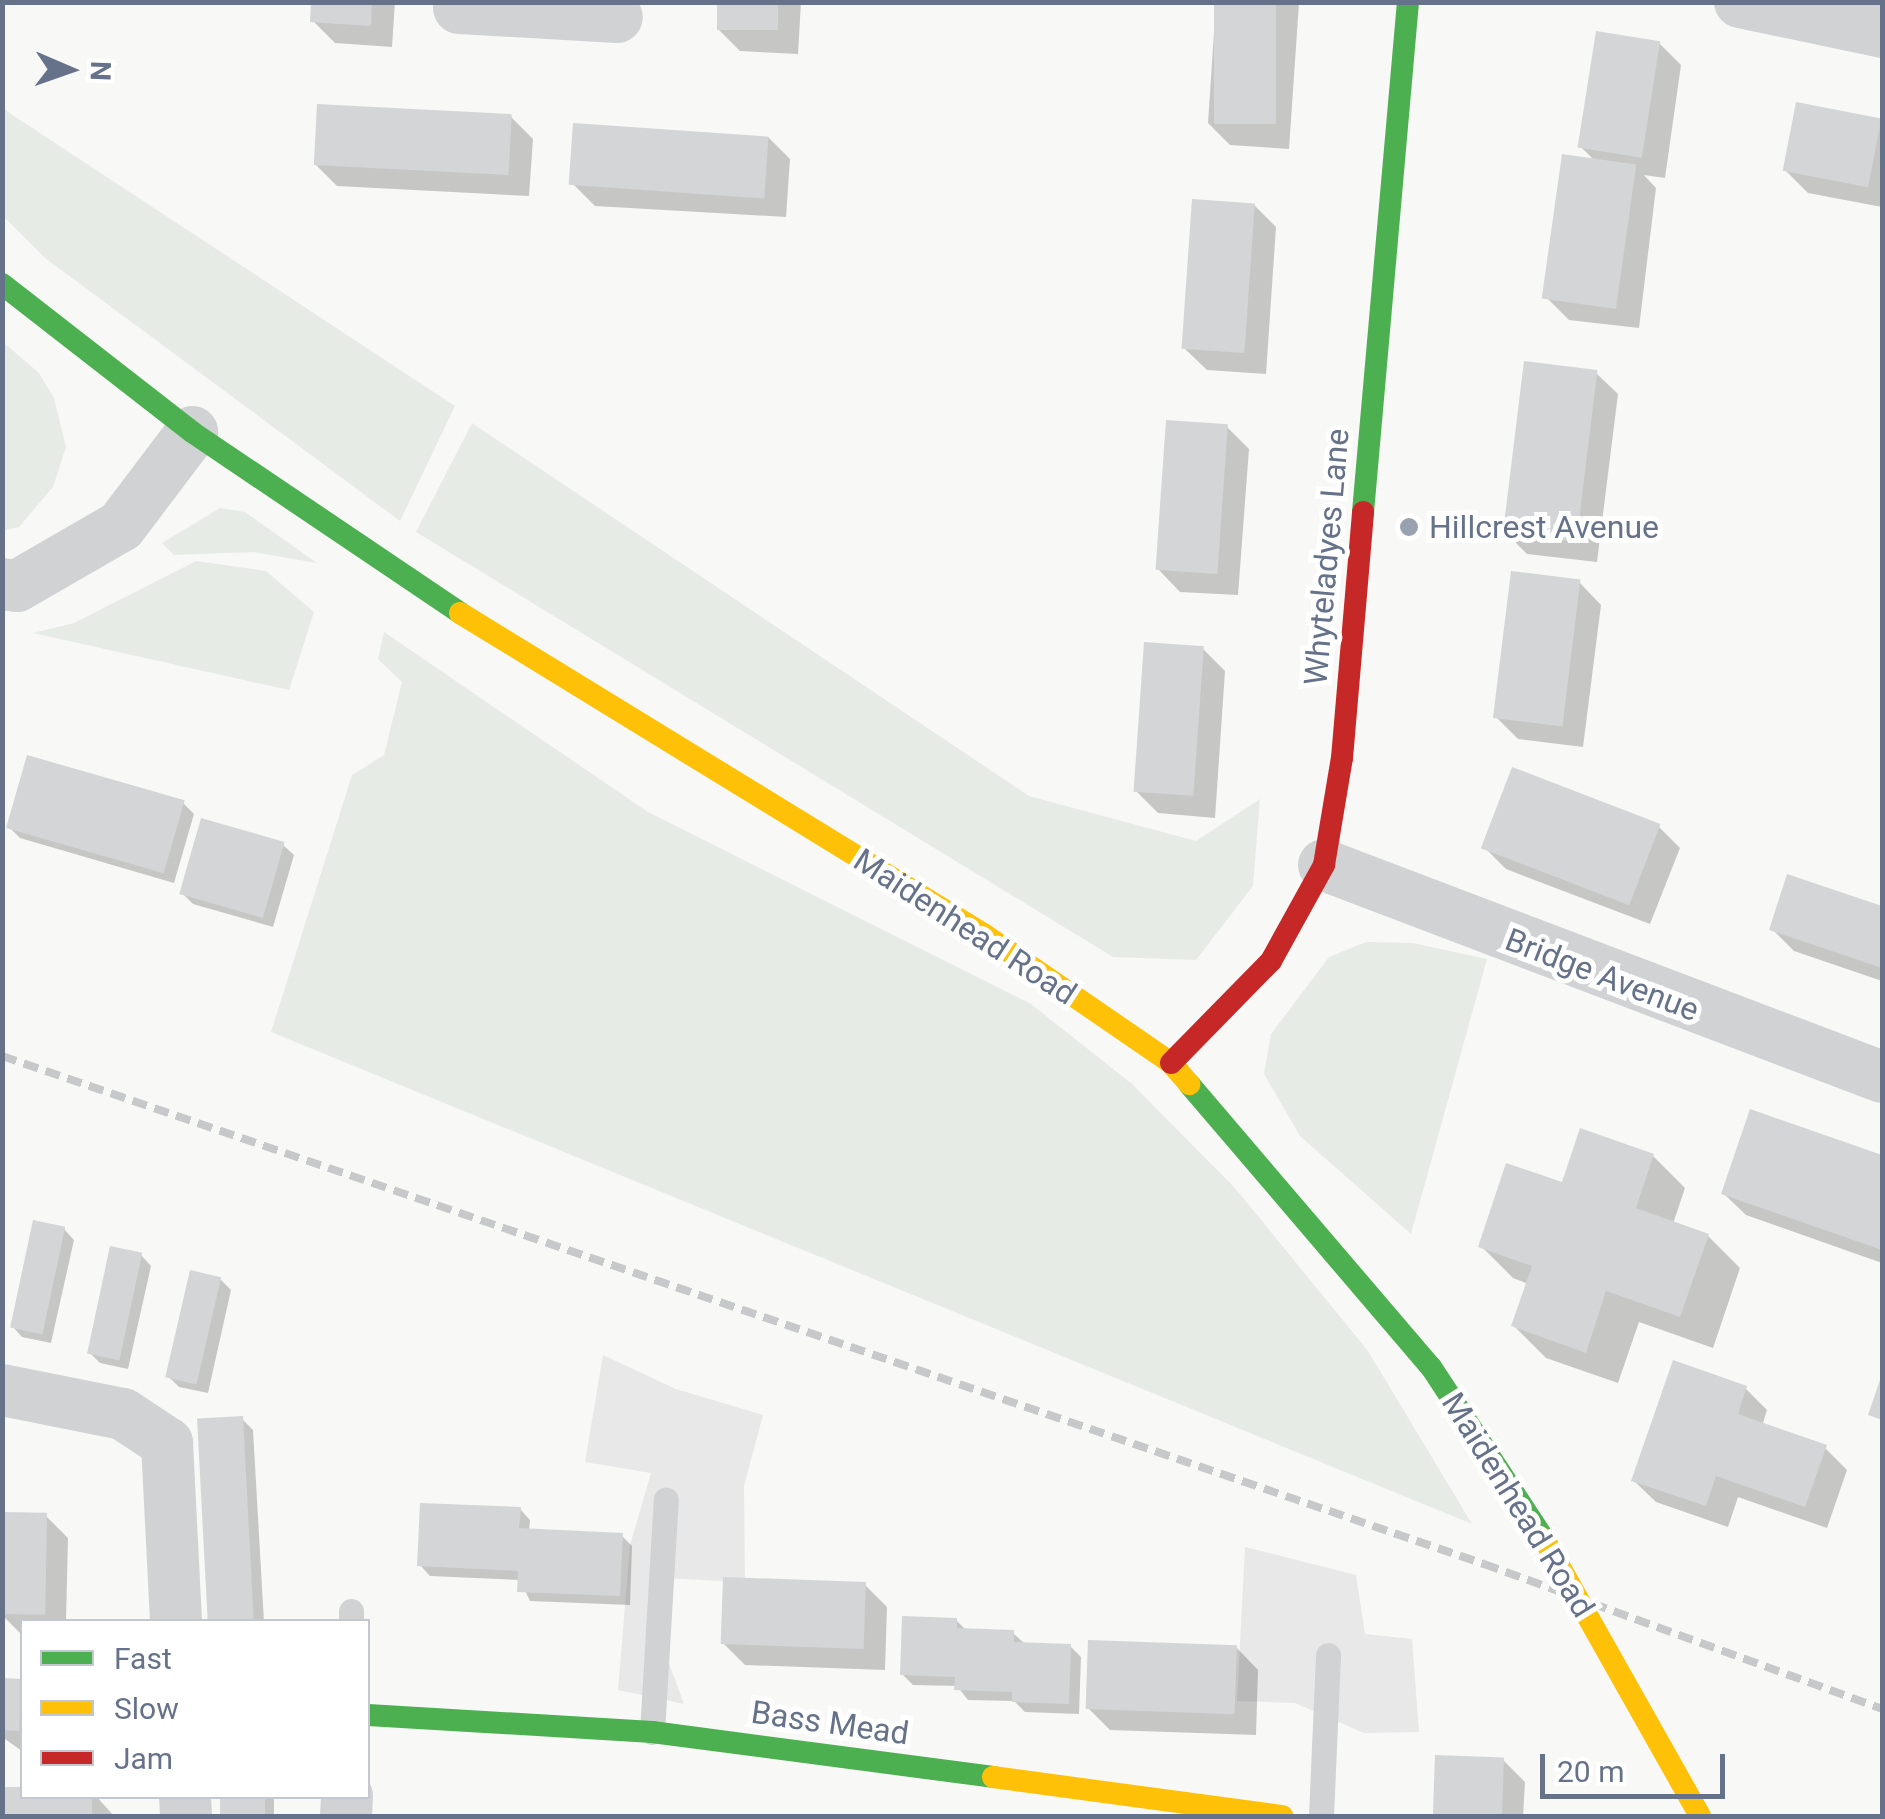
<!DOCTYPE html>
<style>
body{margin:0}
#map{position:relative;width:1885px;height:1819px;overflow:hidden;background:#f8f8f7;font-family:Roboto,sans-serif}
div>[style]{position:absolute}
.built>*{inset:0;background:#e8e8e9}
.green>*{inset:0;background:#e7ebe5}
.shadow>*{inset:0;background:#0003;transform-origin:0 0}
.building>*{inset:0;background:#d4d5d7;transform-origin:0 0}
.lane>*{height:25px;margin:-12.5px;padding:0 12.5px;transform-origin:12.5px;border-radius:12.5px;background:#d1d2d3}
.street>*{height:52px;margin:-26px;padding:0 26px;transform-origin:26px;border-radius:26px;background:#d1d2d3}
.fast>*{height:22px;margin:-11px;padding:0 11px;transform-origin:11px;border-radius:11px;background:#4caf50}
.slow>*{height:22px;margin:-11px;padding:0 11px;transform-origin:11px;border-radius:11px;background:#ffc107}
.jam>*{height:22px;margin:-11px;padding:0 11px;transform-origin:11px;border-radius:11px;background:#c62828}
.rail>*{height:8px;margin-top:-4px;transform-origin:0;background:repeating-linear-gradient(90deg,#c7c8c9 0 15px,transparent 0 23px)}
.dots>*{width:28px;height:28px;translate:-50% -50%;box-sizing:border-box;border:5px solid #fff;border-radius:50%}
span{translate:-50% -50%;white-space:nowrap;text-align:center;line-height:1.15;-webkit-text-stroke:10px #fff;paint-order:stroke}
.poi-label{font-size:32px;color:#667289}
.left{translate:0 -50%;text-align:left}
.street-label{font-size:32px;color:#667289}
.frame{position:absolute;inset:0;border:5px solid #667289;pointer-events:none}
.legend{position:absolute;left:20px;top:1619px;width:350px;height:180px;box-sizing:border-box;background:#fff;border:2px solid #c2c7d0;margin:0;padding:12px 18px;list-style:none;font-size:30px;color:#667289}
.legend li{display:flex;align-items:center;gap:20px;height:50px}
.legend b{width:50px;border:2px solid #c2c7d0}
.north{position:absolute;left:20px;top:20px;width:100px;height:100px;-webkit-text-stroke:8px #fff;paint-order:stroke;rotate:92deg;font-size:28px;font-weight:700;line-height:40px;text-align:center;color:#667289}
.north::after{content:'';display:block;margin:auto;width:35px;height:45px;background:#667289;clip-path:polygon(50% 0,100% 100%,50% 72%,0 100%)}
.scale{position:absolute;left:1540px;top:1754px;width:185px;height:45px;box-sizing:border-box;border:5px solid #667289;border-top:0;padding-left:12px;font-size:30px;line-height:35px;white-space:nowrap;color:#667289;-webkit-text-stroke:8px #fff;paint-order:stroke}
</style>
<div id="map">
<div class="built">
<i style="clip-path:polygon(603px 1355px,676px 1389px,763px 1415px,744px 1486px,745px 1582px,660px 1578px,655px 1625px,684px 1704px,618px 1690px,630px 1545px,651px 1473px,585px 1462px)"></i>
<i style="clip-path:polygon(1245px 1547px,1356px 1575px,1365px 1634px,1412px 1639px,1419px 1732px,1364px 1733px,1295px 1703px,1237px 1701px)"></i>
</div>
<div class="green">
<i style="clip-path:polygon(2px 108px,455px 406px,400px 521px,45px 258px,3px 216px)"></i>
<i style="clip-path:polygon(3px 342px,39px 373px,54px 398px,66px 447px,53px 487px,19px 527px,3px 531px)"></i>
<i style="clip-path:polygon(472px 423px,1029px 796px,1196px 841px,1260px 799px,1253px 886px,1196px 960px,1113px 957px,416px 532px)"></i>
<i style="clip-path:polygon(220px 508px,245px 512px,317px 563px,253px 552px,174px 555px,162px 543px)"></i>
<i style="clip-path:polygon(196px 561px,266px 571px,314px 612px,289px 690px,33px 633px,74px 623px)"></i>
<i style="clip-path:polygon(384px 632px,648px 812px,1031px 1004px,1132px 1084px,1235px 1188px,1368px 1351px,1472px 1524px,271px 1032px,352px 775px,384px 755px,402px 682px,378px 659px)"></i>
<i style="clip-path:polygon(1366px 942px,1413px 943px,1487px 959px,1411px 1234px,1300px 1136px,1264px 1074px,1271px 1034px,1329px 957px)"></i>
</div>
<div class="shadow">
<i style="clip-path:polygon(314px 2px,395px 2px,392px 47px,335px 43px,313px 21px)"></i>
<i style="clip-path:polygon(719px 2px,801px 2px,798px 54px,740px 51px,718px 29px)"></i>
<i style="clip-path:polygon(1216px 2px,1299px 3px,1289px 149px,1230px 145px,1208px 123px)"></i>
<i style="clip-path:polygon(1659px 43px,1681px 65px,1665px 178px,1644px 175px,1656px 188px,1639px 328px,1569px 320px,1547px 298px,1595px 161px,1581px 147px)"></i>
<i style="clip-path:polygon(1798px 104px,1882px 120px,1882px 207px,1808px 193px,1786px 171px)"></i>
<i style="clip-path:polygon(511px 117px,533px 139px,529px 196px,337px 186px,315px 164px)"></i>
<i style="clip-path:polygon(768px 137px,790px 159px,786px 217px,595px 206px,573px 184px)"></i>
<i style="clip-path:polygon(1254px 205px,1276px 227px,1266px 374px,1207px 370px,1184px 348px)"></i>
<i style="clip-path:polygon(1595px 372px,1618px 394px,1597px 562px,1527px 554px,1505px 532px)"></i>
<i style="clip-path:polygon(1227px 427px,1249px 449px,1238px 595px,1180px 592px,1158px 569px)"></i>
<i style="clip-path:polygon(1579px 582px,1601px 605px,1583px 747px,1518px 739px,1496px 717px)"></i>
<i style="clip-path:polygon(1203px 649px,1225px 671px,1215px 818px,1158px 813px,1136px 791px)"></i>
<i style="clip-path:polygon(183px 803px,194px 814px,174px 883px,20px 838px,9px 827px)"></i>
<i style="clip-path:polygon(1658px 826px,1680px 848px,1650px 924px,1506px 869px,1484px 847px)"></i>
<i style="clip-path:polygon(283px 845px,294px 855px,273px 927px,193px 904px,182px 893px)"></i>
<i style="clip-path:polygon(1789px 878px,1882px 909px,1882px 981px,1794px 951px,1772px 929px)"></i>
<i style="clip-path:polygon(1752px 1112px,1882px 1158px,1882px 1263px,1746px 1215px,1723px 1193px)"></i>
<i style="clip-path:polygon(1653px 1156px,1685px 1188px,1673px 1224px,1708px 1236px,1740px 1268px,1713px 1348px,1639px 1322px,1618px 1383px,1546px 1358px,1514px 1326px,1529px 1284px,1513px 1278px,1481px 1246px,1564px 1185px)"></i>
<i style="clip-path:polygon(64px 1229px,74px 1240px,51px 1343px,22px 1337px,12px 1326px)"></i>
<i style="clip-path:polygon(141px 1255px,151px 1266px,128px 1369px,100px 1363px,89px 1352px)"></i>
<i style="clip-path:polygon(220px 1279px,231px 1290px,208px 1393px,179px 1387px,168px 1376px)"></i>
<i style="clip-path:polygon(1745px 1388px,1767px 1410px,1762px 1426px,1825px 1448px,1847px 1470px,1827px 1528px,1738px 1497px,1728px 1527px,1656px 1502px,1633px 1480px)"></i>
<i style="clip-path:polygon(242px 1419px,253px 1430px,264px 1622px,212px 1622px)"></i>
<i style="clip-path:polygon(520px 1509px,530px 1520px,529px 1531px,621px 1535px,632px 1546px,630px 1605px,530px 1601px,520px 1580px,430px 1576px,420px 1565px)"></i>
<i style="clip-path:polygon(3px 1514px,46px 1516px,68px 1538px,66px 1622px,22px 1622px,22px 1635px,2px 1615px)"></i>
<i style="clip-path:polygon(865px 1585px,887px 1607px,885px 1670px,745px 1665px,723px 1643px)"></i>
<i style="clip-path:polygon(956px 1620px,967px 1631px,1013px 1633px,1025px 1644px,1070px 1646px,1081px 1657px,1079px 1714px,1025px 1712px,1014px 1701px,968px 1700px,957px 1686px,913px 1685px,902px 1674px)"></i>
<i style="clip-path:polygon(1236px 1647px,1258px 1670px,1256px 1735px,1110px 1730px,1088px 1708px)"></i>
<i style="clip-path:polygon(2px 1681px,22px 1681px,22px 1751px,2px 1737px)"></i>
<i style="clip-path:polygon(1438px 1757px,1503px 1760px,1525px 1782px,1523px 1816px,1435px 1816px)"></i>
<i style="clip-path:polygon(2px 1790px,22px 1790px,22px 1796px,96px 1796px,114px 1816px,2px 1816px)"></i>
<i style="left:222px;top:1796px;width:52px;height:20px"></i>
</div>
<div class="building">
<i style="clip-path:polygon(311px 2px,372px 2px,371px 26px,310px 22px)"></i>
<i style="left:717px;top:2px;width:61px;height:28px"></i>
<i style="left:1214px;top:2px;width:62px;height:122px"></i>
<i style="left:1596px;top:31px;width:65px;height:118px;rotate:9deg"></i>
<i style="left:1796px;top:102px;width:87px;height:70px;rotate:11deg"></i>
<i style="left:317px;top:104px;width:195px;height:61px;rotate:3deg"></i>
<i style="left:573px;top:123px;width:196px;height:62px;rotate:4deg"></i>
<i style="left:1562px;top:154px;width:75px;height:146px;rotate:8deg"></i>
<i style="left:1192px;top:199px;width:63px;height:150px;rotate:4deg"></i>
<i style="left:1524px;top:361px;width:74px;height:173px;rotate:7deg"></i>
<i style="left:1166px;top:420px;width:62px;height:150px;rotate:4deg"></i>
<i style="left:1511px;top:571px;width:70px;height:148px;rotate:7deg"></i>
<i style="left:1144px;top:642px;width:60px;height:150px;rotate:4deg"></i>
<i style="left:27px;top:755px;width:164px;height:76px;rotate:16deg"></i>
<i style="left:1512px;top:767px;width:159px;height:87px;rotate:21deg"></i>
<i style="left:201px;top:818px;width:87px;height:79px;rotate:16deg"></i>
<i style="clip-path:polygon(1787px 874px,1882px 906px,1882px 968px,1769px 930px)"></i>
<i style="clip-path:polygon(1750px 1109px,1882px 1155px,1882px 1250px,1721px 1194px)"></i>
<i style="clip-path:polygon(1580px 1128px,1654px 1154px,1636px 1208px,1709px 1234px,1680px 1317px,1606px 1291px,1586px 1353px,1511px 1326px,1532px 1266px,1478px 1247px,1506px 1163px,1562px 1182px)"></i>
<i style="left:33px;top:1220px;width:33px;height:110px;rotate:12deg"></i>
<i style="left:110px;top:1246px;width:33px;height:110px;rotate:12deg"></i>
<i style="left:190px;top:1270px;width:32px;height:110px;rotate:13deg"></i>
<i style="clip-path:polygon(1673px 1360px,1747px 1386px,1738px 1414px,1827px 1445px,1805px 1507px,1716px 1476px,1706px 1506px,1631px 1481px)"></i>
<i style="clip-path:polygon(1882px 1374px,1882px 1420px,1868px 1415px)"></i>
<i style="left:243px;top:1416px;width:206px;height:46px;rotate:87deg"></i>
<i style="clip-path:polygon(420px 1503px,521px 1507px,519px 1528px,623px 1533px,620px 1596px,517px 1592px,518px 1571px,417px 1566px)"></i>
<i style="left:2px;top:1512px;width:45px;height:102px;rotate:1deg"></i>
<i style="left:723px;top:1577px;width:143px;height:67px;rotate:2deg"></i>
<i style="clip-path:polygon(902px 1616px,957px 1618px,957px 1628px,1014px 1630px,1014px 1642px,1071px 1644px,1069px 1704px,1012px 1702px,1012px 1692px,954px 1690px,955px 1677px,900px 1675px)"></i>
<i style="left:1088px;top:1640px;width:149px;height:69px;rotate:2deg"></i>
<i style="left:2px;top:1678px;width:20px;height:52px;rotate:3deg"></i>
<i style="left:1435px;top:1755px;width:69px;height:61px;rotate:2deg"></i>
<i style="clip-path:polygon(2px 1787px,22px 1787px,22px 1796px,92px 1796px,92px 1816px,2px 1816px)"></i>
<i style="left:220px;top:1796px;width:45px;height:20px"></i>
</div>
<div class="lane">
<i style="left:351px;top:1611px;width:11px;rotate:90deg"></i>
<i style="left:652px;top:1732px;width:233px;rotate:-86.6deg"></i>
<i style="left:1321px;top:1816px;width:161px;rotate:-87.5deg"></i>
</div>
<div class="street">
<i style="left:1740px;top:2px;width:145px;rotate:11.9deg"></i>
<i style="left:459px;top:8px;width:158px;rotate:3.3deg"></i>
<i style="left:2px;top:584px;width:15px;rotate:8deg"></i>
<i style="left:17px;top:586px;width:120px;rotate:-30deg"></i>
<i style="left:121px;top:526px;width:118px;rotate:-52.9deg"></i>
<i style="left:1324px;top:865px;width:597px;rotate:20.8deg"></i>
<i style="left:2px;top:1390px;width:123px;rotate:11.2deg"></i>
<i style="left:123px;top:1414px;width:53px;rotate:33.4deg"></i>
<i style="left:167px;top:1443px;width:179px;rotate:87.1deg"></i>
<i style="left:185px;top:1796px;width:20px;rotate:87deg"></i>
<i style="left:346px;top:1816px;width:20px;rotate:-87deg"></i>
</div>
<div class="fast">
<i style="left:2px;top:284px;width:241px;rotate:37.9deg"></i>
<i style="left:192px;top:432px;width:323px;rotate:34deg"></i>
<i style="left:1363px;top:512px;width:512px;rotate:-84.96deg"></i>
<i style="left:1189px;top:1084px;width:372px;rotate:49.5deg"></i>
<i style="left:1431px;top:1367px;width:206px;rotate:56.7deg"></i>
<i style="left:368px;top:1715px;width:285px;rotate:3.4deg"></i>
<i style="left:652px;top:1732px;width:344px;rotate:7.5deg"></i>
</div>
<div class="slow">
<i style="left:460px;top:613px;width:616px;rotate:31.52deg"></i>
<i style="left:985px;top:935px;width:226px;rotate:34.5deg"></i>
<i style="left:1171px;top:1063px;width:28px;rotate:49deg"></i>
<i style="left:1544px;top:1539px;width:318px;rotate:60.6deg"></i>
<i style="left:993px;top:1777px;width:292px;rotate:7.7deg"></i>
</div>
<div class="jam">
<i style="left:1171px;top:1063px;width:143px;rotate:-45.6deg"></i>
<i style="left:1271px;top:961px;width:110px;rotate:-61.1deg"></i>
<i style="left:1324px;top:865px;width:109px;rotate:-80.5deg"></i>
<i style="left:1342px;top:758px;width:247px;rotate:-85.1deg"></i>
</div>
<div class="rail">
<i style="left:2px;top:1056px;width:1567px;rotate:18.92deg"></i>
<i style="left:1484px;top:1564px;width:424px;rotate:20deg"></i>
</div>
<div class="dots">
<i style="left:1409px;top:527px;background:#99a1b0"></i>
</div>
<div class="poi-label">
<span class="left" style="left:1429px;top:527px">Hillcrest Avenue</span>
</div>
<div class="street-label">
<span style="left:1327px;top:557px;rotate:-85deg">Whyteladyes Lane</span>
<span style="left:965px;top:927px;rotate:33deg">Maidenhead Road</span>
<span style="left:1602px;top:975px;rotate:21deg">Bridge Avenue</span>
<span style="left:1518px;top:1505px;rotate:58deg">Maidenhead Road</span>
<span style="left:830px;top:1723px;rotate:8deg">Bass Mead</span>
</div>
<div class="frame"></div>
<ul class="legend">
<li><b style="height:12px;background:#4caf50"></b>Fast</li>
<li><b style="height:12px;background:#ffc107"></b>Slow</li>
<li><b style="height:12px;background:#c62828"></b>Jam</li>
</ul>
<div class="north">N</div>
<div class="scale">20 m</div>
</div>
